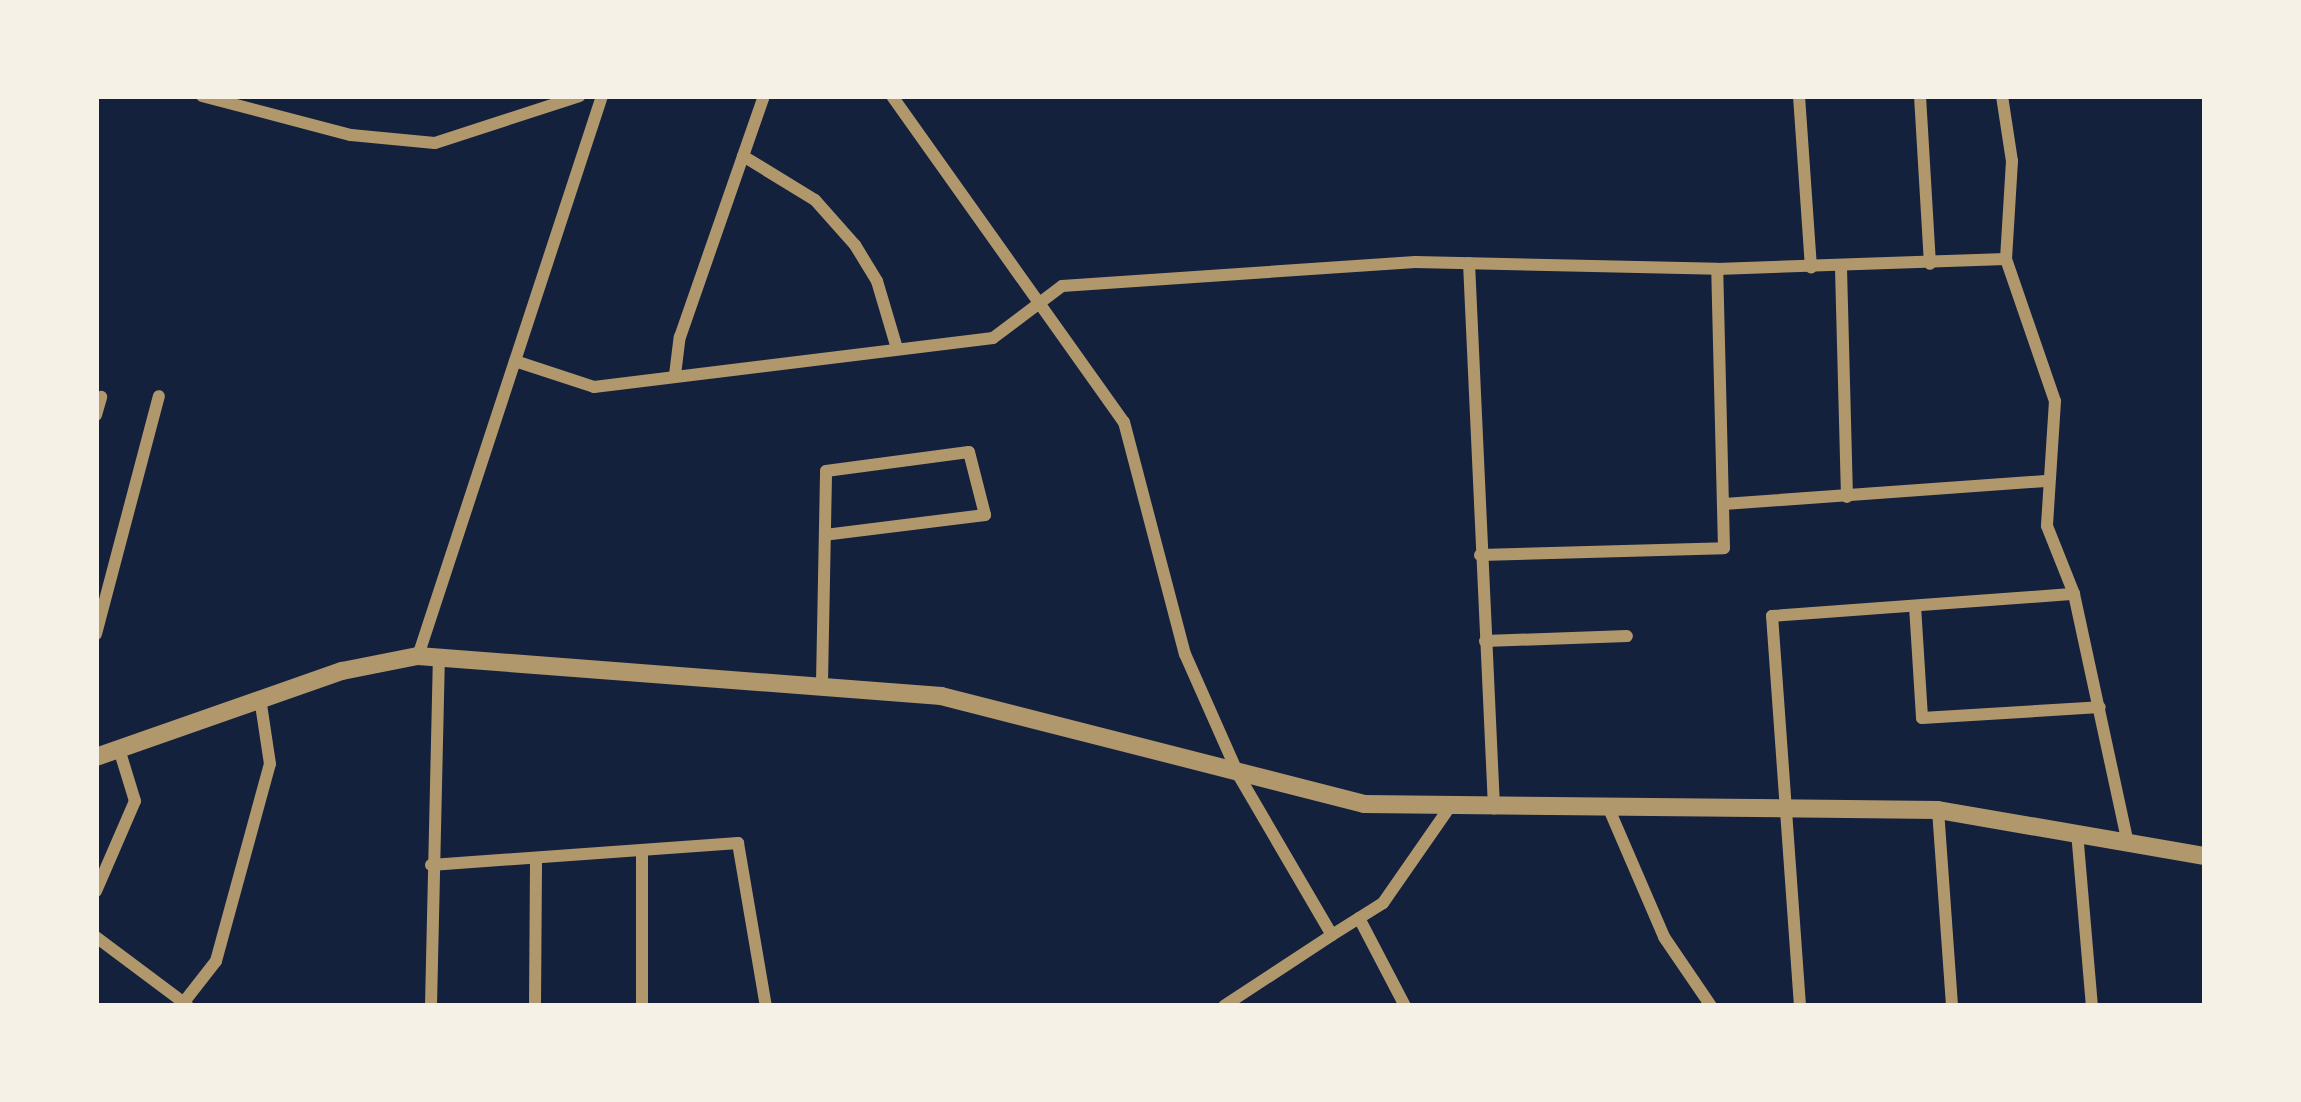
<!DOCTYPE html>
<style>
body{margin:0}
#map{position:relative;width:2301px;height:1102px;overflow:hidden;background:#14213d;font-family:"Fira Sans Condensed",sans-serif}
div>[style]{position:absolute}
.minor>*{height:12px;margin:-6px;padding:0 6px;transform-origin:6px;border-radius:6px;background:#b1986c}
.tertiary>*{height:18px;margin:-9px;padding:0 9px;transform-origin:9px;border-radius:9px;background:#b1986c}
span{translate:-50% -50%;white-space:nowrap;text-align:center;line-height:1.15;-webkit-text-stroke:9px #f6f1e7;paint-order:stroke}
.frame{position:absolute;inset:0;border:99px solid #f6f1e7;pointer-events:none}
</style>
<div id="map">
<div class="minor">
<i style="left:202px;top:96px;width:154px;rotate:14.7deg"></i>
<i style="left:351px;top:135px;width:84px;rotate:5.4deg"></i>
<i style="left:435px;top:143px;width:152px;rotate:-18deg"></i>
<i style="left:892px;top:96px;width:400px;rotate:54.6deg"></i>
<i style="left:1124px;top:422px;width:240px;rotate:75.3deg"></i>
<i style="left:1185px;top:654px;width:133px;rotate:66.1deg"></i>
<i style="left:1239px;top:776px;width:184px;rotate:59.7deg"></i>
<i style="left:1332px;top:935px;width:129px;rotate:146.7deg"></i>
<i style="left:1799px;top:96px;width:172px;rotate:86deg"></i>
<i style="left:1920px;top:96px;width:168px;rotate:86.6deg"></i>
<i style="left:2002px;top:96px;width:66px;rotate:81.3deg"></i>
<i style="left:2012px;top:161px;width:98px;rotate:93.5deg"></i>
<i style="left:2006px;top:259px;width:150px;rotate:71deg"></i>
<i style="left:2055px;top:401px;width:125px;rotate:93.7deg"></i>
<i style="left:2047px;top:526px;width:73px;rotate:68.3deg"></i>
<i style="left:2074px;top:594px;width:252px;rotate:77.8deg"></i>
<i style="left:743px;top:156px;width:84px;rotate:31.4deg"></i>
<i style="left:815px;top:200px;width:60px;rotate:48.4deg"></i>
<i style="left:855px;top:245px;width:42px;rotate:58.6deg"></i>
<i style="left:877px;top:281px;width:67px;rotate:73.5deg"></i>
<i style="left:1469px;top:263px;width:546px;rotate:87.37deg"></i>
<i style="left:1841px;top:268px;width:229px;rotate:88.5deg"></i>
<i style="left:515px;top:361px;width:83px;rotate:18.2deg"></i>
<i style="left:594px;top:387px;width:402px;rotate:-7deg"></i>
<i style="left:993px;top:338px;width:86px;rotate:-37deg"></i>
<i style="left:1062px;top:286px;width:354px;rotate:-3.9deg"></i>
<i style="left:1415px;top:262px;width:302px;rotate:1.3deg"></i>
<i style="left:1717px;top:269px;width:289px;rotate:-2deg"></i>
<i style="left:675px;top:375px;width:38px;rotate:-83deg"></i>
<i style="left:680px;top:337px;width:255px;rotate:-70.8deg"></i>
<i style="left:96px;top:415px;width:19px;rotate:-74deg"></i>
<i style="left:1724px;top:504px;width:322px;rotate:-4.1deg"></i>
<i style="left:1480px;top:555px;width:244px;rotate:-1.6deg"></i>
<i style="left:1724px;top:548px;width:279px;rotate:-91.4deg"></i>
<i style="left:1915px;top:606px;width:112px;rotate:86.4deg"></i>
<i style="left:1922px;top:718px;width:178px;rotate:-3.5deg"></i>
<i style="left:96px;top:634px;width:246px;rotate:-75.2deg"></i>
<i style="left:1485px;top:641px;width:142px;rotate:-2deg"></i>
<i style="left:418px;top:656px;width:589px;rotate:-71.81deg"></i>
<i style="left:822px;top:683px;width:212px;rotate:-88.9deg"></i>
<i style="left:826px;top:471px;width:144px;rotate:-7.6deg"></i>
<i style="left:969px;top:452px;width:65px;rotate:75.7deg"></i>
<i style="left:985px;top:515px;width:161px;rotate:172.9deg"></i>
<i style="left:1609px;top:809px;width:139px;rotate:66.7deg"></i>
<i style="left:1664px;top:937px;width:83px;rotate:55.7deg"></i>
<i style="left:1938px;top:810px;width:196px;rotate:85.9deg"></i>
<i style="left:2077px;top:832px;width:175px;rotate:85.1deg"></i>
<i style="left:431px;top:865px;width:308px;rotate:-4.1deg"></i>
<i style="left:738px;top:843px;width:165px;rotate:80.3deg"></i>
<i style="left:96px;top:891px;width:98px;rotate:-66.6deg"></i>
<i style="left:135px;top:801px;width:54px;rotate:-107.1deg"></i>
<i style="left:1359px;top:918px;width:99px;rotate:62.4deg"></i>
<i style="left:1332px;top:935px;width:60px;rotate:-32.1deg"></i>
<i style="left:1383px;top:903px;width:116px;rotate:-55.2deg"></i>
<i style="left:96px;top:937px;width:114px;rotate:36.8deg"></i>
<i style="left:184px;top:1002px;width:52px;rotate:-52deg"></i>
<i style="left:216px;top:961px;width:204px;rotate:-74.7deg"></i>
<i style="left:270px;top:764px;width:67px;rotate:-98.6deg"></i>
<i style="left:431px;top:1006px;width:349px;rotate:-88.7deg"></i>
<i style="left:535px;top:1006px;width:148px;rotate:-89.6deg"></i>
<i style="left:642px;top:1006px;width:154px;rotate:-90deg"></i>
<i style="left:1800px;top:1006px;width:391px;rotate:-94.1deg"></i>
<i style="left:1772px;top:616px;width:303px;rotate:-4.2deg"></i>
</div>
<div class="tertiary">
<i style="left:96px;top:757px;width:261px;rotate:-19.3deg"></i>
<i style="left:342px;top:671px;width:77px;rotate:-11.2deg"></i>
<i style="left:418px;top:656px;width:525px;rotate:4.37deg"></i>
<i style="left:941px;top:696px;width:437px;rotate:14.3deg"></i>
<i style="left:1364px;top:804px;width:574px;rotate:0.6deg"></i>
<i style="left:1938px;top:810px;width:271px;rotate:9.8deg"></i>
</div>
<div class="frame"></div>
</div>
